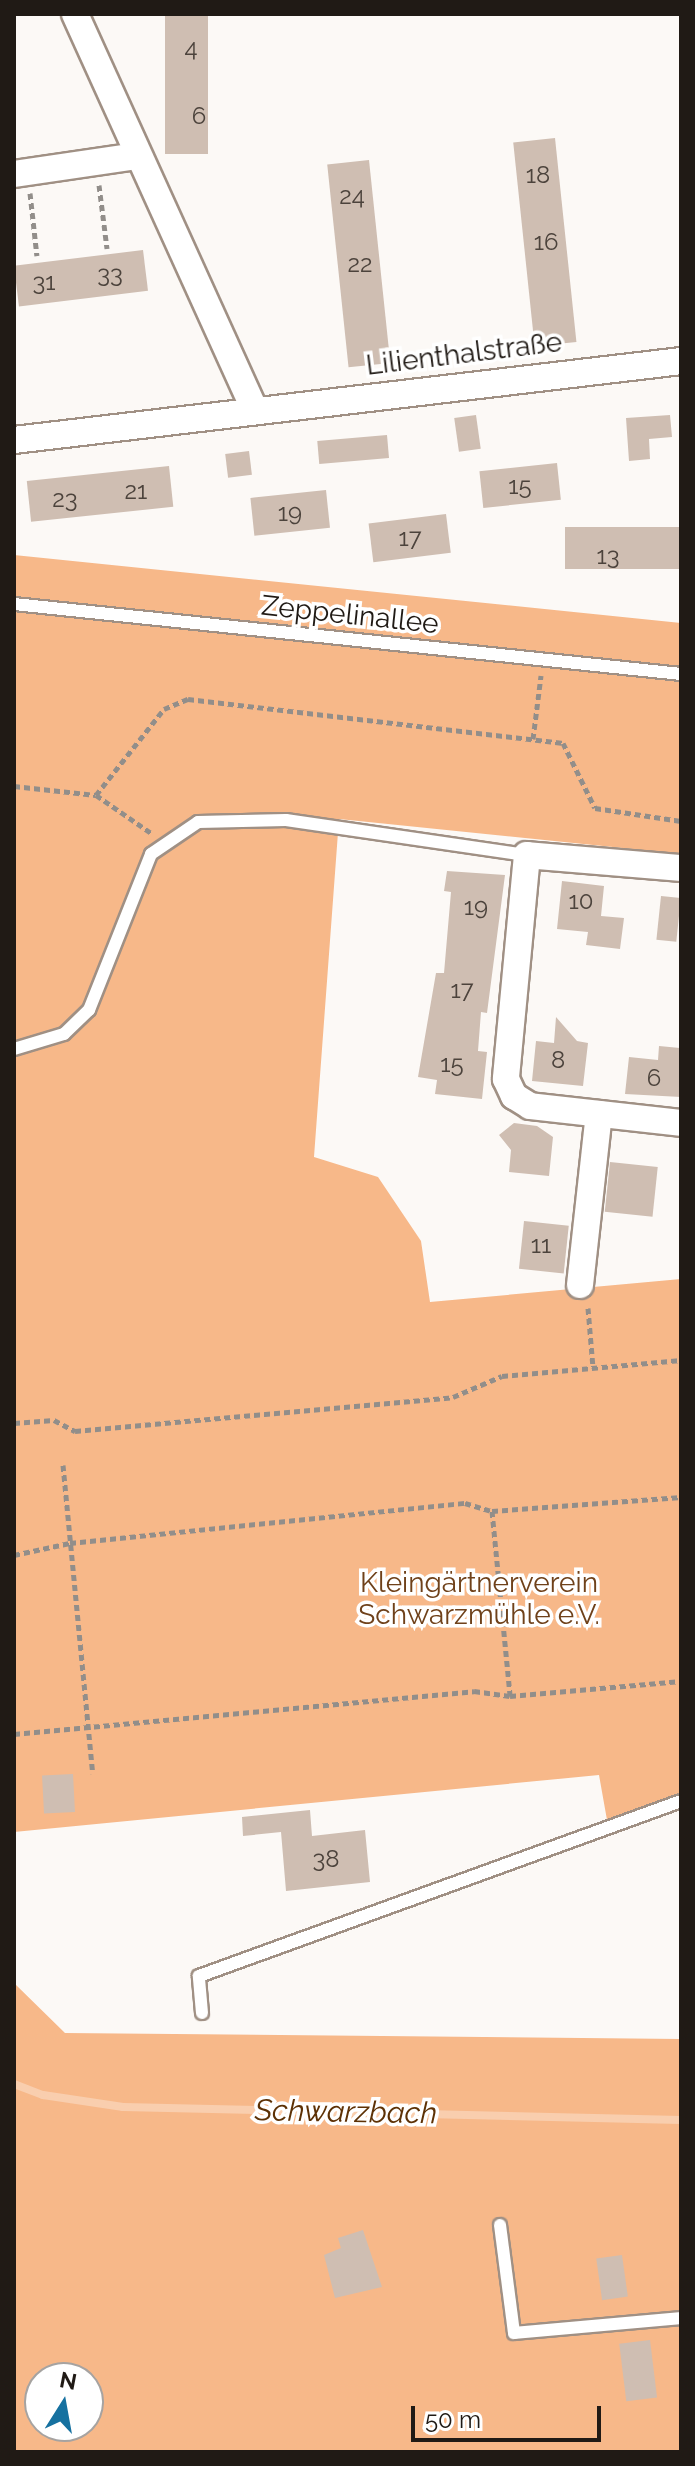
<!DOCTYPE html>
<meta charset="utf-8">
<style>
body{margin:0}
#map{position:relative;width:695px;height:2466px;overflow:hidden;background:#fcf9f6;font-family:Raleway,sans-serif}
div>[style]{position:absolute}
.green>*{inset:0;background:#f7b889}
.stream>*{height:8px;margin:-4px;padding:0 4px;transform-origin:4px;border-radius:4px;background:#f9ceae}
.building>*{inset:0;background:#cfbeb2;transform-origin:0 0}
.path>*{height:5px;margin-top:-2.5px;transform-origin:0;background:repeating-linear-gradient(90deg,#928e8a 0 6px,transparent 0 10px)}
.roads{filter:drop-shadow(2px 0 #a09084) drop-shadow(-2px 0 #a09084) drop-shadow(0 2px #a09084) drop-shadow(0 -2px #a09084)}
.service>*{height:12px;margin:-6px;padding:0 6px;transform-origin:6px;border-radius:6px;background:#fff}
.minor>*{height:26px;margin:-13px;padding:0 13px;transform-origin:13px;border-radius:13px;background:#fff}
span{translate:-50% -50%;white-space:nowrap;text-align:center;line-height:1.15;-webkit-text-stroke:7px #fff;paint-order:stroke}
.number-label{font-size:24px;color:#4c433c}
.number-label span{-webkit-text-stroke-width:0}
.street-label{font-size:28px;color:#201a15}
.park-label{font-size:28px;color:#6f411a}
.water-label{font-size:30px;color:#5d3105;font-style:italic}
.frame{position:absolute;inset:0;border:16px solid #201a15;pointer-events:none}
.north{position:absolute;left:24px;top:2362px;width:80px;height:80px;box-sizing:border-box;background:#fff;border:2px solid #a6a3a1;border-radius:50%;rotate:11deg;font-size:22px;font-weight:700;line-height:32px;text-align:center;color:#201a15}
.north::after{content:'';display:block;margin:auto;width:28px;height:36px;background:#1671a0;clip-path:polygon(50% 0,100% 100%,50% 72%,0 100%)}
.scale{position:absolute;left:411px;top:2406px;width:190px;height:36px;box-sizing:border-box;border:4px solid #201a15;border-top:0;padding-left:10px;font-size:24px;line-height:28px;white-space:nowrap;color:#201a15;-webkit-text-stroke:6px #fff;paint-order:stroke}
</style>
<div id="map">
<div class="green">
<i style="clip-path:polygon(14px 555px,681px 623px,681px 854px,339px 819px,314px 1157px,378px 1177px,421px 1241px,430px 1302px,681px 1279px,681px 1793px,607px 1820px,599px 1775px,14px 1832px)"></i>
<i style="clip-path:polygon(evenodd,14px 1983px,65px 2033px,681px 2039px,681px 2452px,14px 2452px,14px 1983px,40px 2378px,88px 2378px,88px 2426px,40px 2426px,40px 2378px)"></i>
</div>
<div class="stream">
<i style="left:14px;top:2084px;width:31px;rotate:21deg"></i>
<i style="left:43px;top:2095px;width:81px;rotate:8.5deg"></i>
<i style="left:123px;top:2107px;width:558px;rotate:1.33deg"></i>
</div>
<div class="building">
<i style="left:165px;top:14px;width:43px;height:140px"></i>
<i style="left:555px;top:138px;width:205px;height:42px;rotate:84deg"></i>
<i style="left:369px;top:160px;width:204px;height:42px;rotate:84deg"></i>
<i style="left:143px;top:250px;width:41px;height:130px;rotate:83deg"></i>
<i style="left:476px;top:415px;width:34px;height:22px;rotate:82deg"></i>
<i style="clip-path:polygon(670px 415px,672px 437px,649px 439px,650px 459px,629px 461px,626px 418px)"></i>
<i style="left:387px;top:435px;width:23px;height:70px;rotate:85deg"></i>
<i style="left:249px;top:451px;width:24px;height:24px;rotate:83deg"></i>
<i style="left:557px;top:463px;width:37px;height:78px;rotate:84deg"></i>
<i style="left:169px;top:466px;width:41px;height:143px;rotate:84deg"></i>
<i style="left:326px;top:490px;width:38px;height:76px;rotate:84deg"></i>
<i style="left:446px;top:514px;width:39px;height:78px;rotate:83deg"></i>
<i style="left:681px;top:527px;width:42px;height:116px;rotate:90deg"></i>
<i style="clip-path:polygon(447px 871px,505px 875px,487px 1013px,481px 1012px,478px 1051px,487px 1052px,482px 1099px,435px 1094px,437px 1080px,418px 1077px,436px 973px,444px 973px,451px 892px,444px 891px)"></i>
<i style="clip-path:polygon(562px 881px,604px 886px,601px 916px,624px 918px,620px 949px,586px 945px,588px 932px,557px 929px)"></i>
<i style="left:661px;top:896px;width:20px;height:44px;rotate:6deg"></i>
<i style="clip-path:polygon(556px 1017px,577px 1041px,588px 1043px,583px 1086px,532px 1081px,536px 1041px,554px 1043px)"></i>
<i style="clip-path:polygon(659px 1046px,680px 1048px,681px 1097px,625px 1094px,629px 1057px,658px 1060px)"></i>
<i style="clip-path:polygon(514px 1123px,537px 1126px,553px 1137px,549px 1176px,509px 1172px,511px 1150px,499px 1135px)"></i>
<i style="left:610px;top:1162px;width:48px;height:50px;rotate:6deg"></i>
<i style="left:524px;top:1221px;width:45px;height:48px;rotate:6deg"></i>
<i style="left:73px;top:1774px;width:38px;height:31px;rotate:87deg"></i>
<i style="clip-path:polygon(310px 1810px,312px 1836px,365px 1830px,370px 1882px,286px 1891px,281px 1832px,243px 1836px,242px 1817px)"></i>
<i style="clip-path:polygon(363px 2230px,382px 2287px,335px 2298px,324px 2255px,341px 2248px,338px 2238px)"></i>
<i style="left:622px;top:2255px;width:42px;height:26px;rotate:82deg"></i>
<i style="left:650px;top:2340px;width:58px;height:31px;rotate:83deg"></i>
</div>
<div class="path">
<i style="left:99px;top:185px;width:64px;rotate:82.8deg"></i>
<i style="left:30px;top:193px;width:63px;rotate:83.7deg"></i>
<i style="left:533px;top:739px;width:64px;rotate:-82.8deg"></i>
<i style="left:14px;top:786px;width:82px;rotate:6.3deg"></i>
<i style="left:96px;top:795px;width:110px;rotate:-51.7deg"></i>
<i style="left:164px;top:709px;width:26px;rotate:-23deg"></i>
<i style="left:188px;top:699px;width:378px;rotate:6.7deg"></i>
<i style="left:563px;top:743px;width:72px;rotate:63.8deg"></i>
<i style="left:595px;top:808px;width:87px;rotate:8.6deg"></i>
<i style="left:96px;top:795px;width:67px;rotate:34.6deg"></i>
<i style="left:588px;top:1308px;width:60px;rotate:85.2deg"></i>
<i style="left:14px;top:1423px;width:40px;rotate:-4.3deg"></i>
<i style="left:54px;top:1420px;width:24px;rotate:28deg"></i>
<i style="left:75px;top:1431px;width:380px;rotate:-5.1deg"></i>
<i style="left:453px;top:1397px;width:53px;rotate:-23.2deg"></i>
<i style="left:502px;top:1376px;width:180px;rotate:-5.1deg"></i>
<i style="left:63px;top:1465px;width:310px;rotate:84.5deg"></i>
<i style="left:492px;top:1511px;width:186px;rotate:84.4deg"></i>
<i style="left:14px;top:1555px;width:57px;rotate:-12.1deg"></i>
<i style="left:70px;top:1543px;width:397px;rotate:-5.8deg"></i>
<i style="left:465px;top:1503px;width:28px;rotate:17deg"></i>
<i style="left:492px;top:1511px;width:190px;rotate:-4.2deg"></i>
<i style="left:14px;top:1734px;width:462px;rotate:-5.3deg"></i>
<i style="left:474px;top:1691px;width:36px;rotate:8deg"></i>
<i style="left:510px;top:1696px;width:172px;rotate:-5deg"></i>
</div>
<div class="roads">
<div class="service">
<i style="left:14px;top:604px;width:671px;rotate:5.99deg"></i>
<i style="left:14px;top:1049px;width:52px;rotate:-16.7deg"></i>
<i style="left:64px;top:1034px;width:35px;rotate:-44deg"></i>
<i style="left:89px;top:1010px;width:168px;rotate:-68.3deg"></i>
<i style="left:151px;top:854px;width:57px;rotate:-34.2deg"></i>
<i style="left:198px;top:822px;width:88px;rotate:-1.3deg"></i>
<i style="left:286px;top:820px;width:244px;rotate:8.3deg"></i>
<i style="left:202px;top:2013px;width:37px;rotate:-95deg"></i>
<i style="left:199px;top:1976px;width:513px;rotate:-19.95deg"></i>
<i style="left:500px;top:2225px;width:109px;rotate:82.6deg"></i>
<i style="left:514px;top:2333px;width:168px;rotate:-5.1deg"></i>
</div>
<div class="minor">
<i style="left:75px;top:14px;width:435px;rotate:65.6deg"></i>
<i style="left:14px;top:174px;width:124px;rotate:-8.3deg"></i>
<i style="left:14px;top:440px;width:672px;rotate:-6.75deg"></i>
<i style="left:681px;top:868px;width:155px;rotate:-175.2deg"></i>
<i style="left:527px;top:855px;width:225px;rotate:95.4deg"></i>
<i style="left:506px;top:1079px;width:19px;rotate:65deg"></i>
<i style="left:514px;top:1096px;width:19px;rotate:32deg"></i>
<i style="left:530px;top:1106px;width:152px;rotate:6.4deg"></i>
<i style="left:580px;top:1285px;width:172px;rotate:-83.7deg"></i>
</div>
</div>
<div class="number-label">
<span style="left:191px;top:48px">4</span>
<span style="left:199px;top:116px">6</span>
<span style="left:538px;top:175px">18</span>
<span style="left:352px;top:196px">24</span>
<span style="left:546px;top:242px">16</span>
<span style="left:360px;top:264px">22</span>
<span style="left:110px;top:274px">33</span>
<span style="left:44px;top:282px">31</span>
<span style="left:520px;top:486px">15</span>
<span style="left:136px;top:491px">21</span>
<span style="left:65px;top:499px">23</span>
<span style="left:290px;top:513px">19</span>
<span style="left:410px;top:538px">17</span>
<span style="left:608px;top:556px">13</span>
<span style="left:581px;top:901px">10</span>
<span style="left:476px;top:907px">19</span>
<span style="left:462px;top:990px">17</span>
<span style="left:558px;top:1060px">8</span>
<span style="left:452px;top:1064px">15</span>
<span style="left:654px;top:1078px">6</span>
<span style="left:541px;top:1245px">11</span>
<span style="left:326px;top:1859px">38</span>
</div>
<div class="street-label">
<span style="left:464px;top:354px;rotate:-7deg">Lilienthalstraße</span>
<span style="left:350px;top:615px;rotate:6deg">Zeppelinallee</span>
</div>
<div class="park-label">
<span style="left:479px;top:1599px">Kleingärtnerverein<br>Schwarzmühle e.V.</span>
</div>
<div class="water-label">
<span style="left:346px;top:2112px;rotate:1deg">Schwarzbach</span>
</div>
<div class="frame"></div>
<div class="north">N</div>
<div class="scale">50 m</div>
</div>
